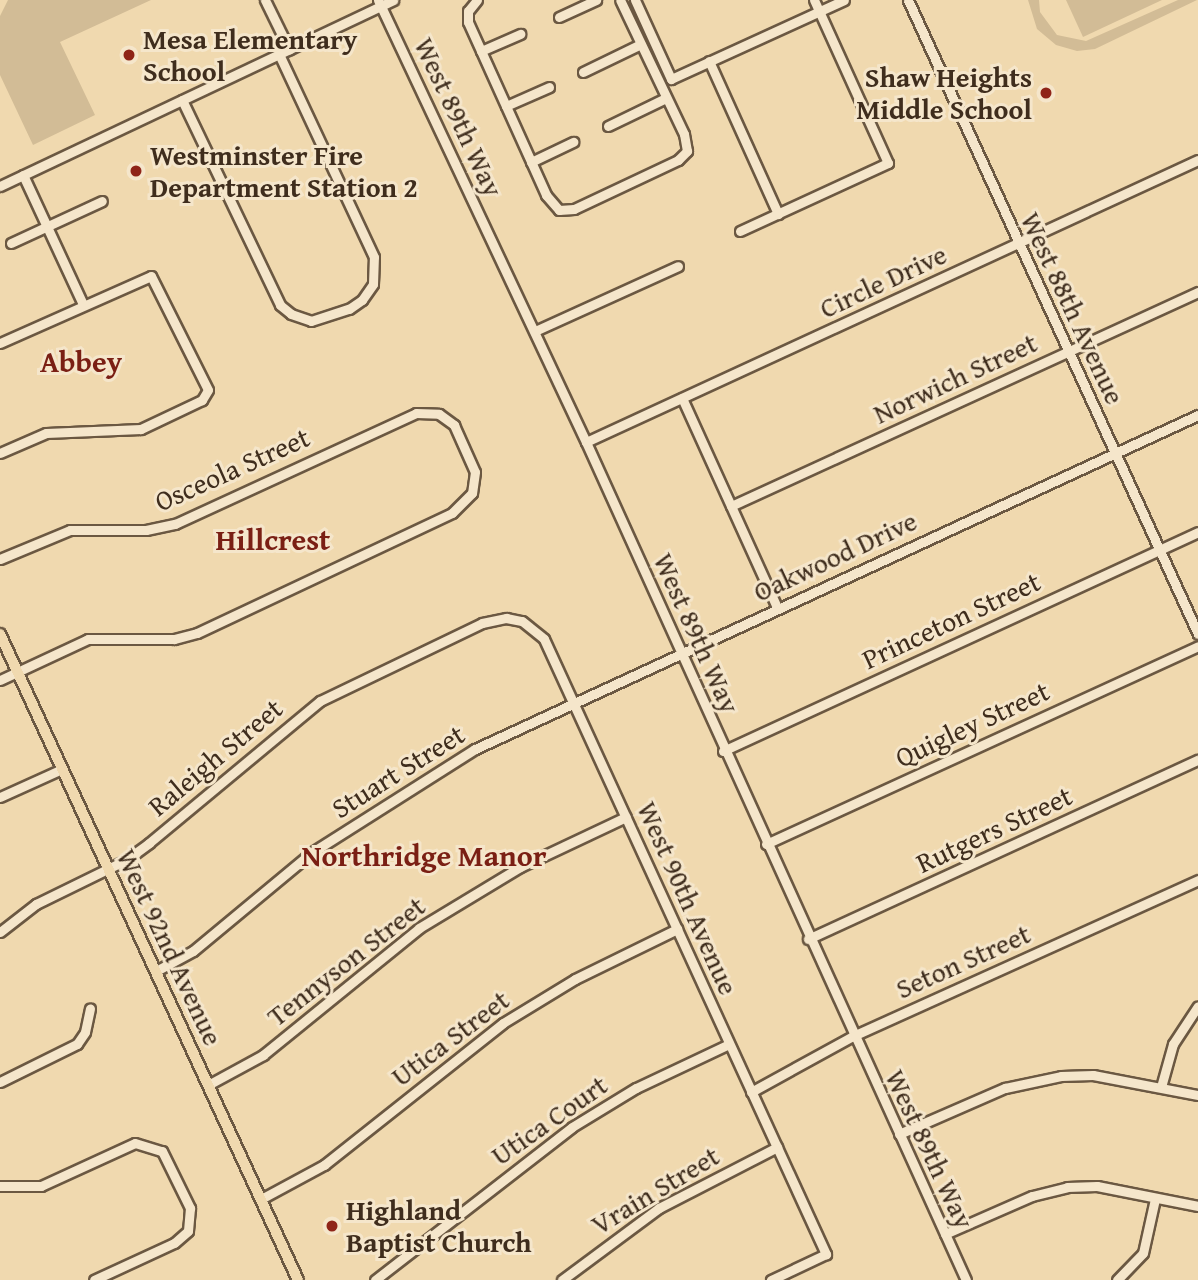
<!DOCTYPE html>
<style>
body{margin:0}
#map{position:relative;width:1198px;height:1280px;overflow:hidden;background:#f0d9af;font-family:"Gentium Book Plus",serif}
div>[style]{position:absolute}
.green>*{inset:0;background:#d2bc96}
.roads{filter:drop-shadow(2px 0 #6b5842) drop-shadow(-2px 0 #6b5842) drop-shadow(0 2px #6b5842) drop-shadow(0 -2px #6b5842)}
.minor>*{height:9px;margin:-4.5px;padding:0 4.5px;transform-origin:4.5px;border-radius:4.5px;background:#f5e6cb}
.major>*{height:10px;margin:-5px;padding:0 5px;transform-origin:5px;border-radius:5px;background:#f0d9af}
.dots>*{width:19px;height:19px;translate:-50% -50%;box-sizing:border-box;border:4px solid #f5e6cb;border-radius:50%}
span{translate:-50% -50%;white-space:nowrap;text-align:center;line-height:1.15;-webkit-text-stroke:6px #f5e6cb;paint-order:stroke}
.poi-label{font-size:28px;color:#3f2d1d;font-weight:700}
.left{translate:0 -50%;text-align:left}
.right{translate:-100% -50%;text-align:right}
.street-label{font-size:28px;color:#3f2d1d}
.neighbourhood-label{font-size:30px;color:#7a1f14;font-weight:700}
</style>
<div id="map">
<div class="green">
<i style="clip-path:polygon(8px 0,151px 0,60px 42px,95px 115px,33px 145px,0 75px,0 16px)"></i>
<i style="clip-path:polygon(1028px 0,1039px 0,1040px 12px,1057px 35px,1086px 41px,1178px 0,1197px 0,1095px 49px,1077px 51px,1056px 45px,1037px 29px)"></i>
<i style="clip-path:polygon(1066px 0,1162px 0,1083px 37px)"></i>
</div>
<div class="roads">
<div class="minor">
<i style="left:265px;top:0;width:55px;rotate:63.9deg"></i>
<i style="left:378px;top:0;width:488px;rotate:64.8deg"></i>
<i style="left:586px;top:442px;width:920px;rotate:65.61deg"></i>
<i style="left:477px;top:0;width:14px;rotate:129deg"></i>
<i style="left:468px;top:11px;width:11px;rotate:90deg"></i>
<i style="left:468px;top:22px;width:190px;rotate:65.7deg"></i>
<i style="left:546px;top:195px;width:20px;rotate:49deg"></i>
<i style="left:559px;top:210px;width:15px;rotate:-4deg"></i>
<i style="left:574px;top:209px;width:115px;rotate:-25.2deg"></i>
<i style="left:678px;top:160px;width:13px;rotate:-45deg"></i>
<i style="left:687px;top:151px;width:17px;rotate:-100deg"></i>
<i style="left:684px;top:134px;width:148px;rotate:-115.5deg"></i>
<i style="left:635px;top:0;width:87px;rotate:65.5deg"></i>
<i style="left:671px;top:79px;width:190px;rotate:-24.5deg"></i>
<i style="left:908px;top:0;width:697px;rotate:65.42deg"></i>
<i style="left:559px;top:17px;width:41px;rotate:-24.7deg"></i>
<i style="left:481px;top:51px;width:43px;rotate:-23.6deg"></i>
<i style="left:709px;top:61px;width:168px;rotate:65.7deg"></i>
<i style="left:583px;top:72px;width:64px;rotate:-25.8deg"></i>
<i style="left:182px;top:100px;width:227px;rotate:64.4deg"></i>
<i style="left:280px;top:305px;width:14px;rotate:39deg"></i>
<i style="left:291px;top:314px;width:21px;rotate:19deg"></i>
<i style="left:311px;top:321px;width:40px;rotate:-18deg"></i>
<i style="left:349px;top:309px;width:16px;rotate:-35deg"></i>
<i style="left:362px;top:300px;width:19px;rotate:-55deg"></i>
<i style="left:373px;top:284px;width:27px;rotate:-88deg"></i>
<i style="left:374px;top:257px;width:224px;rotate:-115.1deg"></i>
<i style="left:506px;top:106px;width:47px;rotate:-23.8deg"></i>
<i style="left:608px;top:126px;width:64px;rotate:-25.8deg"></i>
<i style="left:531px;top:162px;width:47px;rotate:-25.5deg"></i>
<i style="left:23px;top:175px;width:142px;rotate:65.1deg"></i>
<i style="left:0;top:186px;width:435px;rotate:-25.3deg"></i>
<i style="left:740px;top:231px;width:163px;rotate:-24.7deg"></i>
<i style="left:888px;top:163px;width:179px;rotate:-114.4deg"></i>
<i style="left:11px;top:243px;width:100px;rotate:-24.8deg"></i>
<i style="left:535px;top:331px;width:157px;rotate:-24.4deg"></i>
<i style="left:0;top:343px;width:165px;rotate:-23.9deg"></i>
<i style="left:151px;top:276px;width:127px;rotate:63.4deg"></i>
<i style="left:208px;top:390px;width:12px;rotate:121deg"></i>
<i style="left:202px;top:400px;width:68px;rotate:154.6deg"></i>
<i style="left:141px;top:429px;width:95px;rotate:177.6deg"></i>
<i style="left:46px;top:433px;width:50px;rotate:156.5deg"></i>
<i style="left:682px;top:398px;width:230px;rotate:65.6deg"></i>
<i style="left:586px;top:442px;width:674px;rotate:-24.74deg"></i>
<i style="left:731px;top:506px;width:514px;rotate:-24.62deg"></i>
<i style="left:0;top:559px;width:76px;rotate:-22.5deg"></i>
<i style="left:70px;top:530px;width:76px"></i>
<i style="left:146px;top:530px;width:30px;rotate:-12deg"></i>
<i style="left:175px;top:524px;width:265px;rotate:-24.7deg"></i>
<i style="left:416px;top:413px;width:23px;rotate:2deg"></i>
<i style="left:439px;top:414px;width:19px;rotate:36deg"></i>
<i style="left:454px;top:425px;width:51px;rotate:65.9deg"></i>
<i style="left:475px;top:472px;width:21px;rotate:98deg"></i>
<i style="left:472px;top:493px;width:28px;rotate:135deg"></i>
<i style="left:452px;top:513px;width:282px;rotate:154.8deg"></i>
<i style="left:197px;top:633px;width:24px;rotate:165deg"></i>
<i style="left:174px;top:639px;width:86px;rotate:180deg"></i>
<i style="left:88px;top:639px;width:97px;rotate:155deg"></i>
<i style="left:723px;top:751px;width:523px;rotate:-24.75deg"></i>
<i style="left:0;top:797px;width:68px;rotate:-24.3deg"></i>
<i style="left:766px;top:844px;width:475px;rotate:-24.6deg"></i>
<i style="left:0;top:932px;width:46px;rotate:-37.9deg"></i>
<i style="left:36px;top:904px;width:100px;rotate:-26.1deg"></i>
<i style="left:126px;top:860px;width:29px;rotate:-36deg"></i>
<i style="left:149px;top:843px;width:222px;rotate:-39.7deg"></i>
<i style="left:320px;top:701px;width:180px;rotate:-25.7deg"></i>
<i style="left:482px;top:623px;width:25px;rotate:-12deg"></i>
<i style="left:506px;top:618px;width:16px;rotate:11deg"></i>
<i style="left:522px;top:621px;width:28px;rotate:39deg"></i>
<i style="left:544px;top:639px;width:677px;rotate:65.37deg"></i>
<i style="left:826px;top:1254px;width:61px;rotate:154.7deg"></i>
<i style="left:808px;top:939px;width:429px;rotate:-24.7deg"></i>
<i style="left:156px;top:971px;width:42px;rotate:-28.4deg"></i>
<i style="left:193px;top:951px;width:153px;rotate:-39.7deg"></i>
<i style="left:311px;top:853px;width:194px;rotate:-32.4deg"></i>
<i style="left:475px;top:749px;width:796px;rotate:-24.8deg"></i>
<i style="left:0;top:1082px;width:86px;rotate:-26.3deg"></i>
<i style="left:77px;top:1044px;width:14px;rotate:-56deg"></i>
<i style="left:85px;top:1032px;width:24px;rotate:-78deg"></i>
<i style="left:208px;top:1085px;width:63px;rotate:-28.6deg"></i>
<i style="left:263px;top:1055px;width:201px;rotate:-39.1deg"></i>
<i style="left:419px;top:928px;width:118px;rotate:-31.1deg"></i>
<i style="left:520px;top:867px;width:117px;rotate:-25.3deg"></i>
<i style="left:1161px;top:1087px;width:45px;rotate:-74.4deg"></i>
<i style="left:1173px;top:1044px;width:45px;rotate:-56.7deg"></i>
<i style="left:751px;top:1092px;width:116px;rotate:-28.8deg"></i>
<i style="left:853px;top:1036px;width:379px;rotate:-24.3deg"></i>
<i style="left:899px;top:1134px;width:116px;rotate:-23.5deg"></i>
<i style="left:1005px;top:1088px;width:57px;rotate:-12.1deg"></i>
<i style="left:1061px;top:1076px;width:32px;rotate:-2deg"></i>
<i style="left:1093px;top:1075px;width:107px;rotate:10.8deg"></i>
<i style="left:0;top:1186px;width:41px"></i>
<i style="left:41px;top:1186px;width:103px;rotate:-24.6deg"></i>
<i style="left:135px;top:1143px;width:28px;rotate:17deg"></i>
<i style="left:162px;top:1151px;width:64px;rotate:63.8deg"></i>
<i style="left:190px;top:1208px;width:23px;rotate:95deg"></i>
<i style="left:188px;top:1231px;width:18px;rotate:139deg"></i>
<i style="left:174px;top:1243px;width:88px;rotate:155.2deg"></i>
<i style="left:261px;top:1199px;width:72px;rotate:-28.4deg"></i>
<i style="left:324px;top:1165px;width:228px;rotate:-38.4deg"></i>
<i style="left:503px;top:1023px;width:84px;rotate:-31.4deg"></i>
<i style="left:575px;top:979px;width:114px;rotate:-26.1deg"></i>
<i style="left:945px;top:1234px;width:95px;rotate:-23.6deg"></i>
<i style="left:1032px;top:1196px;width:36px;rotate:-14deg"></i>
<i style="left:1067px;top:1187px;width:30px;rotate:-2deg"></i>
<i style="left:1097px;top:1186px;width:103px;rotate:11.2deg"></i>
<i style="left:375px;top:1280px;width:249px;rotate:-37.8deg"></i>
<i style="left:572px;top:1127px;width:75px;rotate:-31.4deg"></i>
<i style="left:636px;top:1088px;width:103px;rotate:-25.3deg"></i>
<i style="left:562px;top:1280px;width:121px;rotate:-36.6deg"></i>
<i style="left:659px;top:1208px;width:133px;rotate:-27.3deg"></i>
<i style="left:1117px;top:1280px;width:37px;rotate:-46deg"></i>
<i style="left:1143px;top:1253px;width:55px;rotate:-77.5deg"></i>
</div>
<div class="major">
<i style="left:0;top:634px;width:711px;rotate:65.24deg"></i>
</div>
</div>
<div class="dots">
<i style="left:129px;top:55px;background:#8f2418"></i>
<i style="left:1046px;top:93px;background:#8f2418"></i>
<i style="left:136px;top:171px;background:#8f2418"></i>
<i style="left:332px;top:1226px;background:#8f2418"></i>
</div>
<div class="poi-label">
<span class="left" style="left:143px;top:55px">Mesa Elementary<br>School</span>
<span class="right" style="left:1032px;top:93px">Shaw Heights<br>Middle School</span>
<span class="left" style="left:150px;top:171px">Westminster Fire<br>Department Station 2</span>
<span class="left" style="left:346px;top:1226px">Highland<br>Baptist Church</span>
</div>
<div class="street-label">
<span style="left:459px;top:117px;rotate:65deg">West 89th Way</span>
<span style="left:883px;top:281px;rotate:-25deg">Circle Drive</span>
<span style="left:1073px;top:308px;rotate:65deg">West 88th Avenue</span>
<span style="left:955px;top:378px;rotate:-25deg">Norwich Street</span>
<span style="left:232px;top:469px;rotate:-24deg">Osceola Street</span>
<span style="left:835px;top:556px;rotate:-25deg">Oakwood Drive</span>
<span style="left:951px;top:620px;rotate:-25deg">Princeton Street</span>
<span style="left:697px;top:633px;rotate:66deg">West 89th Way</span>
<span style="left:972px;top:724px;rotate:-25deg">Quigley Street</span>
<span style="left:215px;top:757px;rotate:-40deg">Raleigh Street</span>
<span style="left:398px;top:771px;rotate:-32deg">Stuart Street</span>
<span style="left:994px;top:829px;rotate:-25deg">Rutgers Street</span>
<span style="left:688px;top:898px;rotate:66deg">West 90th Avenue</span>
<span style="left:170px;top:947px;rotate:65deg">West 92nd Avenue</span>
<span style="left:346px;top:961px;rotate:-38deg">Tennyson Street</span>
<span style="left:963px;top:961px;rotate:-24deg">Seton Street</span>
<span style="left:450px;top:1038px;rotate:-37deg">Utica Street</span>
<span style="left:549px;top:1120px;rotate:-35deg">Utica Court</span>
<span style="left:930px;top:1149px;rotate:65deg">West 89th Way</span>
<span style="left:655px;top:1190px;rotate:-31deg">Vrain Street</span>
</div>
<div class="neighbourhood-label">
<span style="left:81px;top:361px">Abbey</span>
<span style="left:273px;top:539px">Hillcrest</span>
<span style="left:424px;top:855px">Northridge Manor</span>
</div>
</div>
